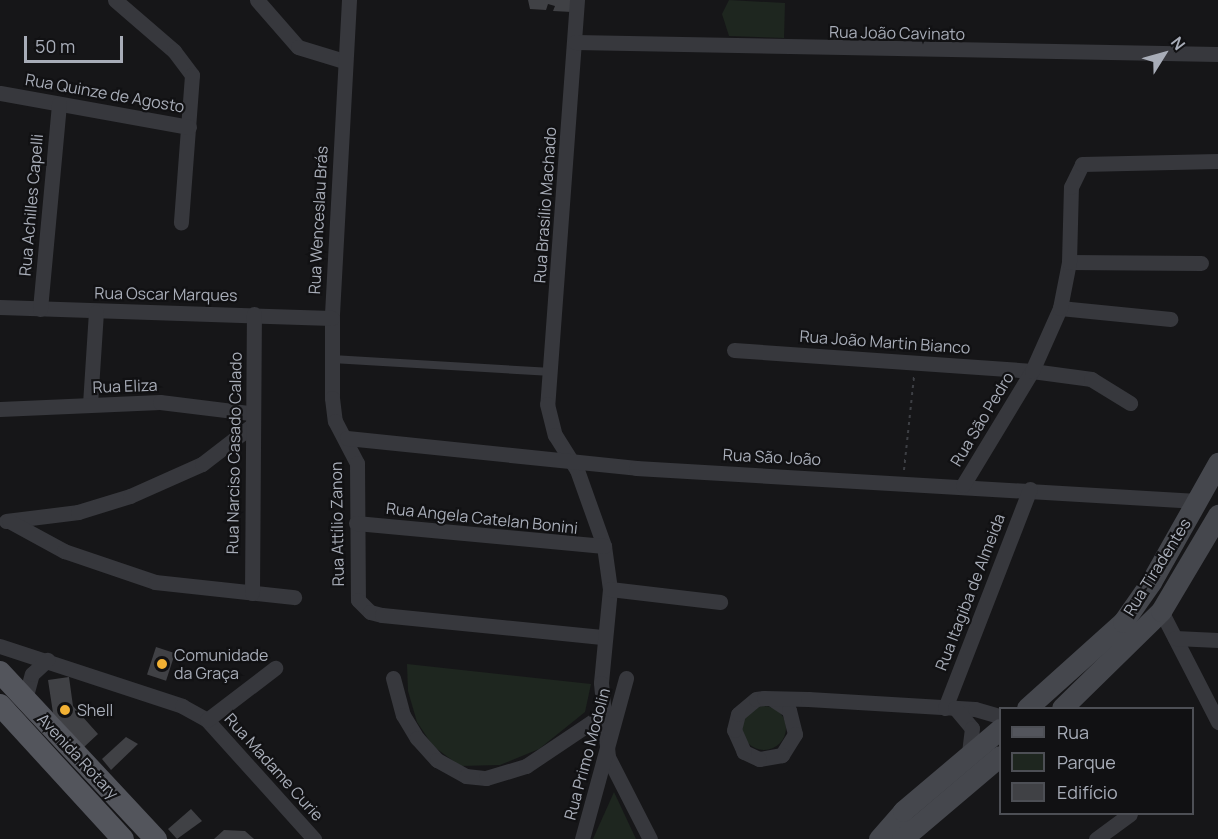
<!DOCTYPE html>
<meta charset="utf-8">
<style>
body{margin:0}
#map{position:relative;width:1218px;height:839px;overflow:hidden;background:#161618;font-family:Manrope,sans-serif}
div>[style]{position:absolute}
.green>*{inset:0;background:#1e261f}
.round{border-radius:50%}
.building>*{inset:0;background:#404145;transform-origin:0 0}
.path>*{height:2px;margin-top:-1px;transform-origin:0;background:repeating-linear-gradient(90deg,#3d3f44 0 3px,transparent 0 7.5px)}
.lane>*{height:8px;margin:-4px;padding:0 4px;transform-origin:4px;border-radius:4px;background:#37383d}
.street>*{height:15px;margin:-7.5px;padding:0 7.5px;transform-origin:7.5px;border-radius:7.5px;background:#37383d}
.secondary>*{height:21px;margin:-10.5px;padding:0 10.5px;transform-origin:10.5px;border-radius:10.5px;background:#45474d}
.primary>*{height:22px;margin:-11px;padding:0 11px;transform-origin:11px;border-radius:11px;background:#53555c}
.dots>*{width:16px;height:16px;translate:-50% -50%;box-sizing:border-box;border:3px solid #111113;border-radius:50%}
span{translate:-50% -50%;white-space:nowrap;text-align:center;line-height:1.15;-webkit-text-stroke:4.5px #111113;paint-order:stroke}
.street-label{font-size:16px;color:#a8adb8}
.poi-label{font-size:16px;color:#a8adb8}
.left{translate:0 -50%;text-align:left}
.legend{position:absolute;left:999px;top:707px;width:195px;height:108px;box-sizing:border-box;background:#111113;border:2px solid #4d4f55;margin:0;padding:8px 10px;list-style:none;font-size:18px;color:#a8adb8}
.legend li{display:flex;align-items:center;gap:12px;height:30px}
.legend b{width:30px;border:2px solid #4d4f55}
.north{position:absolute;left:1134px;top:24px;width:60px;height:60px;-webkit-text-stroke:4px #111113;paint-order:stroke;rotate:53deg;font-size:16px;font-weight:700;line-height:24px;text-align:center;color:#a8adb8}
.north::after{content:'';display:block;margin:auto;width:21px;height:27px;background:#a8adb8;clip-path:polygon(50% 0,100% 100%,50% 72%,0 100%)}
.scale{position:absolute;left:24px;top:36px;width:99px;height:27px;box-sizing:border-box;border:3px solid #a8adb8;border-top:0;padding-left:8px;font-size:18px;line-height:21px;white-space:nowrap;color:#a8adb8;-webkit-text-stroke:4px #111113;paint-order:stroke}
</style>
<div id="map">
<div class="green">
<i style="clip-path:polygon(729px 0,785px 3px,784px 38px,729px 36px,722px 14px)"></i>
<i style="clip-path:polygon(407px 664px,591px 684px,585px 712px,539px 749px,500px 765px,460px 766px,433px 746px,417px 722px,408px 691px)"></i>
<i class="round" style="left:742px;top:706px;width:44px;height:44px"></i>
<i style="clip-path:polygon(614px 792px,636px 839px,593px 839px)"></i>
</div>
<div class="building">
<i style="clip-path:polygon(528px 0,573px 0,572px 12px,553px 11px,555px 6px,548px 4px,546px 10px,530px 9px)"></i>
<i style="left:156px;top:647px;width:20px;height:29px;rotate:18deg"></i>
<i style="clip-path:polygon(69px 677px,73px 706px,98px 734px,84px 747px,53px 713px,48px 680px)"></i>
<i style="clip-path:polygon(126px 737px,138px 744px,111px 770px,102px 759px)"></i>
<i style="clip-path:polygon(191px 809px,202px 821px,177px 839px,168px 829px)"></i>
<i style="clip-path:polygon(224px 830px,245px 831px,254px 839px,214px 839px)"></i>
</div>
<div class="path">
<i style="left:904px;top:470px;width:94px;rotate:-83.9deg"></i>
</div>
<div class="lane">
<i style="left:332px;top:359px;width:216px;rotate:3.4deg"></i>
</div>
<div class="street">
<i style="left:115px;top:0;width:78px;rotate:40.8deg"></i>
<i style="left:174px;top:51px;width:30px;rotate:53deg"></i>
<i style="left:192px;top:75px;width:148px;rotate:94.3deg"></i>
<i style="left:257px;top:0;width:62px;rotate:48.9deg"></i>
<i style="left:298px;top:47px;width:48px;rotate:16.9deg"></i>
<i style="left:349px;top:0;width:318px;rotate:93.1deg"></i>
<i style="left:332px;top:318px;width:80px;rotate:90deg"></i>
<i style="left:332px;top:398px;width:23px;rotate:83deg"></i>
<i style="left:335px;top:421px;width:47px;rotate:62.4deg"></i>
<i style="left:357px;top:463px;width:137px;rotate:89.6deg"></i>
<i style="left:358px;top:600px;width:17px;rotate:45deg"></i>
<i style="left:370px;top:612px;width:12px;rotate:14deg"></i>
<i style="left:382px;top:615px;width:221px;rotate:5.7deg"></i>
<i style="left:577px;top:0;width:405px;rotate:94.2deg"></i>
<i style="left:547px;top:404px;width:32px;rotate:76deg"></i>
<i style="left:555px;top:435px;width:41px;rotate:57.8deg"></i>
<i style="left:577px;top:470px;width:81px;rotate:70.4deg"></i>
<i style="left:604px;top:546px;width:43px;rotate:82.1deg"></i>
<i style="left:610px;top:589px;width:94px;rotate:95.5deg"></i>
<i style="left:601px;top:683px;width:74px;rotate:84.6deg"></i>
<i style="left:608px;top:757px;width:92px;rotate:62.9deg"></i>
<i style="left:575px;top:42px;width:643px;rotate:1.07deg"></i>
<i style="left:0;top:93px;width:192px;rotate:10.2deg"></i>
<i style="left:1069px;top:262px;width:132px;rotate:0.4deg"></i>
<i style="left:0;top:307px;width:332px;rotate:1.9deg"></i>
<i style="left:1060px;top:308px;width:111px;rotate:5.7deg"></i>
<i style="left:40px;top:309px;width:206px;rotate:-84.7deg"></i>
<i style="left:734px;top:350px;width:299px;rotate:4deg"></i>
<i style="left:1032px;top:371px;width:60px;rotate:7.7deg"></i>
<i style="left:1091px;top:379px;width:46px;rotate:31.6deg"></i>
<i style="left:90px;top:404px;width:92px;rotate:-86.3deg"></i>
<i style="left:0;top:409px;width:160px;rotate:-2.5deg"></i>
<i style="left:160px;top:402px;width:91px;rotate:7deg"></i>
<i style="left:347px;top:438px;width:291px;rotate:5.9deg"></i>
<i style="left:636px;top:468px;width:562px;rotate:3.37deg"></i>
<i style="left:963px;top:485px;width:133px;rotate:-58.8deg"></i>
<i style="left:1032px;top:371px;width:69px;rotate:-66deg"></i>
<i style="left:1060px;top:308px;width:47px;rotate:-78.9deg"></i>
<i style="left:1069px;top:262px;width:75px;rotate:-88.5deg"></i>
<i style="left:1071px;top:187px;width:25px;rotate:-64deg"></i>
<i style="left:1082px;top:164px;width:136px;rotate:-1.3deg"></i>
<i style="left:6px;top:521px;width:73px;rotate:-7.1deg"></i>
<i style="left:78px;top:512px;width:54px;rotate:-17.1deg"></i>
<i style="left:130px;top:496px;width:79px;rotate:-24deg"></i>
<i style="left:202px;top:464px;width:61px;rotate:-37.6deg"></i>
<i style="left:9px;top:521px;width:63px;rotate:28.6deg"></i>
<i style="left:64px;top:551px;width:96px;rotate:18.8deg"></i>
<i style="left:155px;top:582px;width:140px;rotate:6.2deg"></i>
<i style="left:356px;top:523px;width:249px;rotate:5.3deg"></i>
<i style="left:610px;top:589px;width:111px;rotate:6.7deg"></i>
<i style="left:252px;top:593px;width:279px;rotate:-89.6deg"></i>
<i style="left:1161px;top:611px;width:125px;rotate:62.8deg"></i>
<i style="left:1175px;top:638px;width:43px;rotate:2.7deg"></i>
<i style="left:0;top:646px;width:192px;rotate:18.2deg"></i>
<i style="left:182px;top:706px;width:29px;rotate:29deg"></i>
<i style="left:207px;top:720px;width:160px;rotate:48deg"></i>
<i style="left:393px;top:678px;width:38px;rotate:75deg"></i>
<i style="left:403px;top:715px;width:27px;rotate:59deg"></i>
<i style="left:417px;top:738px;width:30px;rotate:48deg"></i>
<i style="left:437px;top:760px;width:33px;rotate:29deg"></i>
<i style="left:466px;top:776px;width:20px;rotate:6deg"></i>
<i style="left:486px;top:778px;width:42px;rotate:-16.7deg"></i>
<i style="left:526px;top:766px;width:92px;rotate:-33.9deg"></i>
<i style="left:772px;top:699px;width:20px;rotate:33deg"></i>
<i style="left:789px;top:710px;width:25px;rotate:76deg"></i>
<i style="left:795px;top:734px;width:25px;rotate:122deg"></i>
<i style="left:782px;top:755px;width:23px;rotate:170deg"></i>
<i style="left:759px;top:759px;width:17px;rotate:-155deg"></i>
<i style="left:744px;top:752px;width:24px;rotate:-114deg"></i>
<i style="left:734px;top:730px;width:16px;rotate:-76deg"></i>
<i style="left:738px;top:714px;width:23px;rotate:-40deg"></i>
<i style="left:756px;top:699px;width:8px;rotate:-7deg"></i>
<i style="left:764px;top:698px;width:44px;rotate:1.3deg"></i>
<i style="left:808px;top:699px;width:167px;rotate:3.4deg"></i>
<i style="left:975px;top:709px;width:26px;rotate:16deg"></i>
<i style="left:24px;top:703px;width:30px;rotate:-75deg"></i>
<i style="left:32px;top:674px;width:21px;rotate:-43deg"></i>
<i style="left:945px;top:708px;width:235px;rotate:-68.8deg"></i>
<i style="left:955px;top:708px;width:26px;rotate:50deg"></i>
<i style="left:972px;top:728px;width:25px;rotate:97deg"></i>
<i style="left:207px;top:720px;width:86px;rotate:-37.4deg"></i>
<i style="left:582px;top:839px;width:167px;rotate:-74.7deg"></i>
<i style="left:1096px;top:839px;width:42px;rotate:-36.3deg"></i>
</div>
<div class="secondary">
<i style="left:1027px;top:708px;width:129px;rotate:-41.9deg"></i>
<i style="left:1123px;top:622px;width:49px;rotate:-55deg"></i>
<i style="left:1151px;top:582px;width:137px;rotate:-60.6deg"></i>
<i style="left:1062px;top:708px;width:139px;rotate:-44.4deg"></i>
<i style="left:1161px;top:611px;width:112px;rotate:-59.3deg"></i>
<i style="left:879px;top:839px;width:37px;rotate:-49deg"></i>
<i style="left:903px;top:811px;width:127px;rotate:-40.2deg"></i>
<i style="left:902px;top:839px;width:128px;rotate:-40.3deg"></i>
</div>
<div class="primary">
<i style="left:0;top:672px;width:229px;rotate:47deg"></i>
<i style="left:0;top:705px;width:182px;rotate:47.5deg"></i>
</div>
<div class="dots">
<i style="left:162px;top:664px;background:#f2b134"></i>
<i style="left:65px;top:710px;background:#f2b134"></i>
</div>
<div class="street-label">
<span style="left:897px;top:33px;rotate:1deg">Rua João Cavinato</span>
<span style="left:105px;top:93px;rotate:10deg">Rua Quinze de Agosto</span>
<span style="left:31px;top:205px;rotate:-85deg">Rua Achilles Capelli</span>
<span style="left:545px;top:205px;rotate:-86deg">Rua Brasílio Machado</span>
<span style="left:318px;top:220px;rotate:-87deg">Rua Wenceslau Brás</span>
<span style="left:166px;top:294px;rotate:1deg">Rua Oscar Marques</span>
<span style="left:885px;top:342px;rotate:4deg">Rua João Martin Bianco</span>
<span style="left:125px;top:386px;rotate:-2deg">Rua Eliza</span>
<span style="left:982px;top:419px;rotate:-59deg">Rua São Pedro</span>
<span style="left:234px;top:453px;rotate:-89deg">Rua Narciso Casado Calado</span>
<span style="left:772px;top:457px;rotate:3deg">Rua São João</span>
<span style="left:482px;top:518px;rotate:6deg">Rua Angela Catelan Bonini</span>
<span style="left:337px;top:524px;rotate:-91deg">Rua Attílio Zanon</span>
<span style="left:1157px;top:567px;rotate:-58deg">Rua Tiradentes</span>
<span style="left:970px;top:592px;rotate:-69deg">Rua Itagiba de Almeida</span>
<span style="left:587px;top:754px;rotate:-75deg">Rua Primo Modolin</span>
<span style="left:78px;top:756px;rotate:47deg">Avenida Rotary</span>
<span style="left:274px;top:767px;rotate:48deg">Rua Madame Curie</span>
</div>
<div class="poi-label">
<span class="left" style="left:174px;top:664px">Comunidade<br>da Graça</span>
<span class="left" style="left:77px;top:710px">Shell</span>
</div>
<ul class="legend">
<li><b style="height:8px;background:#53555c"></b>Rua</li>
<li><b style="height:16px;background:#1e261f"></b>Parque</li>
<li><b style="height:16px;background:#404145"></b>Edifício</li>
</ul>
<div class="north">N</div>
<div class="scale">50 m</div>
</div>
